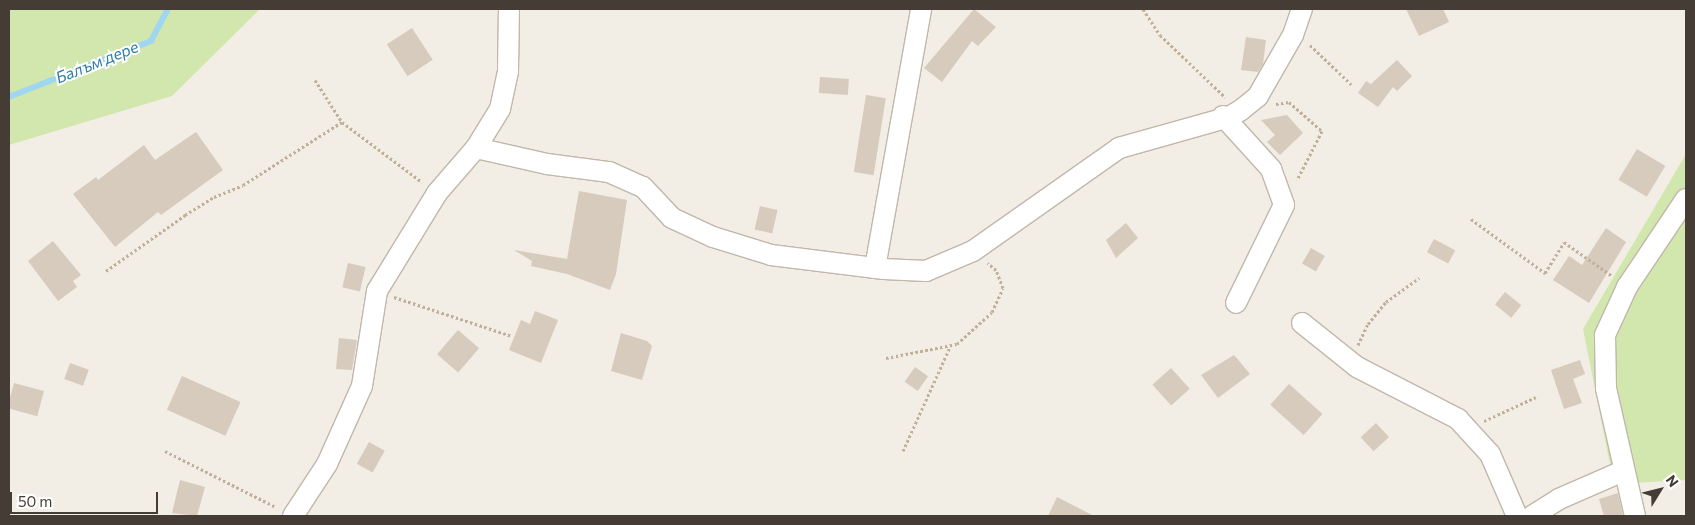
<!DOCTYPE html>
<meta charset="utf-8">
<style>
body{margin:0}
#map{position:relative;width:1695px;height:525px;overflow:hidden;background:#f2ede5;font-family:Commissioner,sans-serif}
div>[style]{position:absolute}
.green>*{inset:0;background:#d2e7ad}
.stream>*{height:5.5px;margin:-2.75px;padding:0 2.75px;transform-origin:2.75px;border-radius:2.75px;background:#a0d6f0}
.building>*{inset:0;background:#d7cbbd;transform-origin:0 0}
.path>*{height:3px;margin-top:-1.5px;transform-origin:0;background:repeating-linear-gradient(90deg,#c0af99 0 2.5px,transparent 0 5px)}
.roads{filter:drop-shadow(1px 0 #c1b7aa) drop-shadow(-1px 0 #c1b7aa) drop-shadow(0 1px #c1b7aa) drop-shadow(0 -1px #c1b7aa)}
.minor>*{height:20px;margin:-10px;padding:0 10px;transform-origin:10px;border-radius:10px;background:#fff}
span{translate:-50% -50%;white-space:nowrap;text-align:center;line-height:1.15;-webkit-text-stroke:4px #fff;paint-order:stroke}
.water-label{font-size:16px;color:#2d7ea8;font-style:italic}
.frame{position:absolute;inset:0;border:10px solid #453d35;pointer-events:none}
.north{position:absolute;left:1635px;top:465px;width:50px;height:50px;-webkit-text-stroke:4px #fff;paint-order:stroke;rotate:54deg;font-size:14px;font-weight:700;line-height:20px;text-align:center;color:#453d35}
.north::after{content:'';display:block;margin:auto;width:18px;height:22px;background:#453d35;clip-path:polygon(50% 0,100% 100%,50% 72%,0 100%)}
.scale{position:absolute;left:10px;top:492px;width:148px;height:22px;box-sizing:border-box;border:2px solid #453d35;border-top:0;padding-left:6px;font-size:15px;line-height:18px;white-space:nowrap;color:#453d35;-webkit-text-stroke:4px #fff;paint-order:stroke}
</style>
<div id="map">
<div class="green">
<i style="clip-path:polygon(9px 9px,260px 9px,172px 96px,9px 145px)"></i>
<i style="clip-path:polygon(1686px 154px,1686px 480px,1614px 484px,1583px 329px)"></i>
</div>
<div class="stream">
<i style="left:9px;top:97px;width:153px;rotate:-21.5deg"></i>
<i style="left:151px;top:41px;width:36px;rotate:-62deg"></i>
</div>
<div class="building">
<i style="clip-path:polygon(974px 9px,996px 27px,978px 46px,972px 41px,942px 82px,924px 68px)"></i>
<i style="clip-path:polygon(1406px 9px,1443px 9px,1449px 22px,1419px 36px)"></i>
<i style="left:412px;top:28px;width:38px;height:30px;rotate:57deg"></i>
<i style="clip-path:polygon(1246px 37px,1266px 40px,1263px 64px,1258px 72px,1241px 70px)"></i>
<i style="clip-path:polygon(1397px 60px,1412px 76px,1397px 91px,1393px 87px,1378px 107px,1358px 93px,1366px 81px,1371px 84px)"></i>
<i style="left:820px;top:77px;width:29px;height:16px;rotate:4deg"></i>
<i style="left:866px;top:95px;width:20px;height:78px;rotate:9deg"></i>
<i style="clip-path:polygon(1287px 115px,1303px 133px,1280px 155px,1267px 142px,1275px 135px,1261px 120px)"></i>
<i style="clip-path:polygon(196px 132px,223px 170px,161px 215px,158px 212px,115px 247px,73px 194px,96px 177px,98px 180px,144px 145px,155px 160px)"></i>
<i style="left:1637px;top:149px;width:33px;height:36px;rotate:31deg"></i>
<i style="clip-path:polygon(579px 191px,627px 200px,616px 274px,610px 290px,567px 274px,531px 266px,532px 261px,514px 250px,567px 259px)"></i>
<i style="left:760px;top:206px;width:18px;height:24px;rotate:13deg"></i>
<i style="clip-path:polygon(1126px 223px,1138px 238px,1116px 258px,1106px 240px)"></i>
<i style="clip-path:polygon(1606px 228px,1626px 242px,1589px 303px,1553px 280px,1569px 256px,1582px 265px)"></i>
<i style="left:1434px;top:239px;width:24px;height:15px;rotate:28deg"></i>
<i style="clip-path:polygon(53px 241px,81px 275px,73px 281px,77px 287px,58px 301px,28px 261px)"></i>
<i style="left:1311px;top:248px;width:16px;height:18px;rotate:30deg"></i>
<i style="left:348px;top:263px;width:18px;height:25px;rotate:13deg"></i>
<i style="left:1505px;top:292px;width:21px;height:16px;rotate:39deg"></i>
<i style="clip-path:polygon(535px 311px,558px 320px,541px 363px,509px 350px,521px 320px,530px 324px)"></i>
<i style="left:458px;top:330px;width:28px;height:32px;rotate:41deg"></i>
<i style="clip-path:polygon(621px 333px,647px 341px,652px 346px,642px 380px,611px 371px)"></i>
<i style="clip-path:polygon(339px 338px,357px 340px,352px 370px,336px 369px)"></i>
<i style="clip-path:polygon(1234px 355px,1250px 374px,1218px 398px,1201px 375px)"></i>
<i style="clip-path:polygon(1580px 360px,1585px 374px,1573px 379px,1582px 403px,1564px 409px,1551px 370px)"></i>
<i style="left:70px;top:363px;width:20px;height:17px;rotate:20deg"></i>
<i style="left:915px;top:367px;width:16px;height:18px;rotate:35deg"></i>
<i style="left:1171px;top:368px;width:28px;height:25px;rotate:48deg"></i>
<i style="left:182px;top:376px;width:64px;height:37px;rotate:24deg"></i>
<i style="left:14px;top:383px;width:31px;height:26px;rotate:15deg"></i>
<i style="left:1289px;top:384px;width:45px;height:28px;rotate:42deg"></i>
<i style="left:1376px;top:423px;width:19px;height:21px;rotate:47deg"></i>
<i style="left:369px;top:442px;width:18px;height:25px;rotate:29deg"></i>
<i style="clip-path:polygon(180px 480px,205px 487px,197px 516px,172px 513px)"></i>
<i style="clip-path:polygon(1618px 493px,1623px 516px,1604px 516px,1599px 499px)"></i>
<i style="clip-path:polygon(1057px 497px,1094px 516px,1048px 516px)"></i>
</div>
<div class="path">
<i style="left:1143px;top:9px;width:31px;rotate:57deg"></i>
<i style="left:1160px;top:35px;width:90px;rotate:43.6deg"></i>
<i style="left:1310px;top:45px;width:57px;rotate:43.6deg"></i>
<i style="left:315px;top:80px;width:50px;rotate:57.3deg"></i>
<i style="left:342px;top:122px;width:100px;rotate:36.9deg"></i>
<i style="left:1276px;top:104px;width:13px;rotate:-9deg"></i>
<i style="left:1289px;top:102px;width:44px;rotate:41.3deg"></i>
<i style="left:1322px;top:131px;width:55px;rotate:117deg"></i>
<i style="left:1471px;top:219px;width:92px;rotate:36.1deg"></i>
<i style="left:1545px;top:273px;width:36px;rotate:-58deg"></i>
<i style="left:1564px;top:242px;width:59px;rotate:35.3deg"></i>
<i style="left:106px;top:271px;width:97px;rotate:-35.3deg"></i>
<i style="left:185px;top:215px;width:34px;rotate:-32deg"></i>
<i style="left:214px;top:197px;width:31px;rotate:-22deg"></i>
<i style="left:243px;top:185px;width:117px;rotate:-32.5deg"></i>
<i style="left:394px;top:297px;width:124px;rotate:18.3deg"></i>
<i style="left:1358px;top:345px;width:23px;rotate:-65deg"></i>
<i style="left:1368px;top:324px;width:28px;rotate:-51deg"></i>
<i style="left:1386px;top:302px;width:41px;rotate:-36deg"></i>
<i style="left:886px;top:358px;width:72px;rotate:-11.2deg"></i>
<i style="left:957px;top:344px;width:47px;rotate:-42.4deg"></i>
<i style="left:992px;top:312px;width:26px;rotate:-65deg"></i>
<i style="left:1003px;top:288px;width:19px;rotate:-111deg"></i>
<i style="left:996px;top:270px;width:11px;rotate:-139deg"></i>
<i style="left:1484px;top:421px;width:57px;rotate:-24.8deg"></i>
<i style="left:165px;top:451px;width:124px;rotate:26.8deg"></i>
<i style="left:903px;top:451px;width:114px;rotate:-65.7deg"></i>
</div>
<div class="roads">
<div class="minor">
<i style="left:1223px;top:116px;width:72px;rotate:47.8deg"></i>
<i style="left:1271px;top:169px;width:38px;rotate:70deg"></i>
<i style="left:1284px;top:205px;width:109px;rotate:116.1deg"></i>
<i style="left:476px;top:148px;width:73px;rotate:12.7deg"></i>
<i style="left:547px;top:164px;width:63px;rotate:7.4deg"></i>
<i style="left:609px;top:172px;width:37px;rotate:24deg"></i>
<i style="left:643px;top:187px;width:42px;rotate:46.9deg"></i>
<i style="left:672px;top:218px;width:45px;rotate:24.9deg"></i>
<i style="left:713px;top:237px;width:61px;rotate:17.2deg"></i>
<i style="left:771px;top:255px;width:114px;rotate:7.1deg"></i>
<i style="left:884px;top:269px;width:42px;rotate:2.7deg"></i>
<i style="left:926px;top:271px;width:51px;rotate:-23.1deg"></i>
<i style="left:973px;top:251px;width:179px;rotate:-35.2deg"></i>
<i style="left:1119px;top:148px;width:114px;rotate:-15.7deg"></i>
<i style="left:1229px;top:117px;width:14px;rotate:-30deg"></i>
<i style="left:1241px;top:110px;width:22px;rotate:-39deg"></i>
<i style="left:1258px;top:96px;width:70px;rotate:-60.2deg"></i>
<i style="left:1293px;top:35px;width:28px;rotate:-71deg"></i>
<i style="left:875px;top:268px;width:263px;rotate:-79.9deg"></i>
<i style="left:1302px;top:323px;width:70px;rotate:38.7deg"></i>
<i style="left:1357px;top:367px;width:114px;rotate:27.2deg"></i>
<i style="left:1458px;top:419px;width:47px;rotate:47.6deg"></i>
<i style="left:1490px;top:454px;width:68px;rotate:66.5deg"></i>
<i style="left:293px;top:516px;width:62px;rotate:-56.8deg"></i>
<i style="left:327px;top:464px;width:85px;rotate:-65.8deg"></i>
<i style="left:362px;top:386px;width:96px;rotate:-81deg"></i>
<i style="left:377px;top:291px;width:115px;rotate:-58.5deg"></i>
<i style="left:437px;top:193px;width:60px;rotate:-49.1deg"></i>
<i style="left:476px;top:148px;width:46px;rotate:-58.4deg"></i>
<i style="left:500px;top:109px;width:39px;rotate:-78deg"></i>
<i style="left:508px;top:71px;width:62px;rotate:-89.1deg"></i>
<i style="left:1532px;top:516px;width:32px;rotate:-32deg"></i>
<i style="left:1559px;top:499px;width:70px;rotate:-23.6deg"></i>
<i style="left:1635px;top:516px;width:131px;rotate:-102.8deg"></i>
<i style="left:1606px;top:388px;width:53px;rotate:-91.1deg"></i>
<i style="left:1605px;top:335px;width:53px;rotate:-65.4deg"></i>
<i style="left:1627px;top:287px;width:106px;rotate:-56.2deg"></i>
</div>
</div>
<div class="water-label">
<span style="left:97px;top:62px;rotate:-22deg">Балъм дере</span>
</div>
<div class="frame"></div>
<div class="north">N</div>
<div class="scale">50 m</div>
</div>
